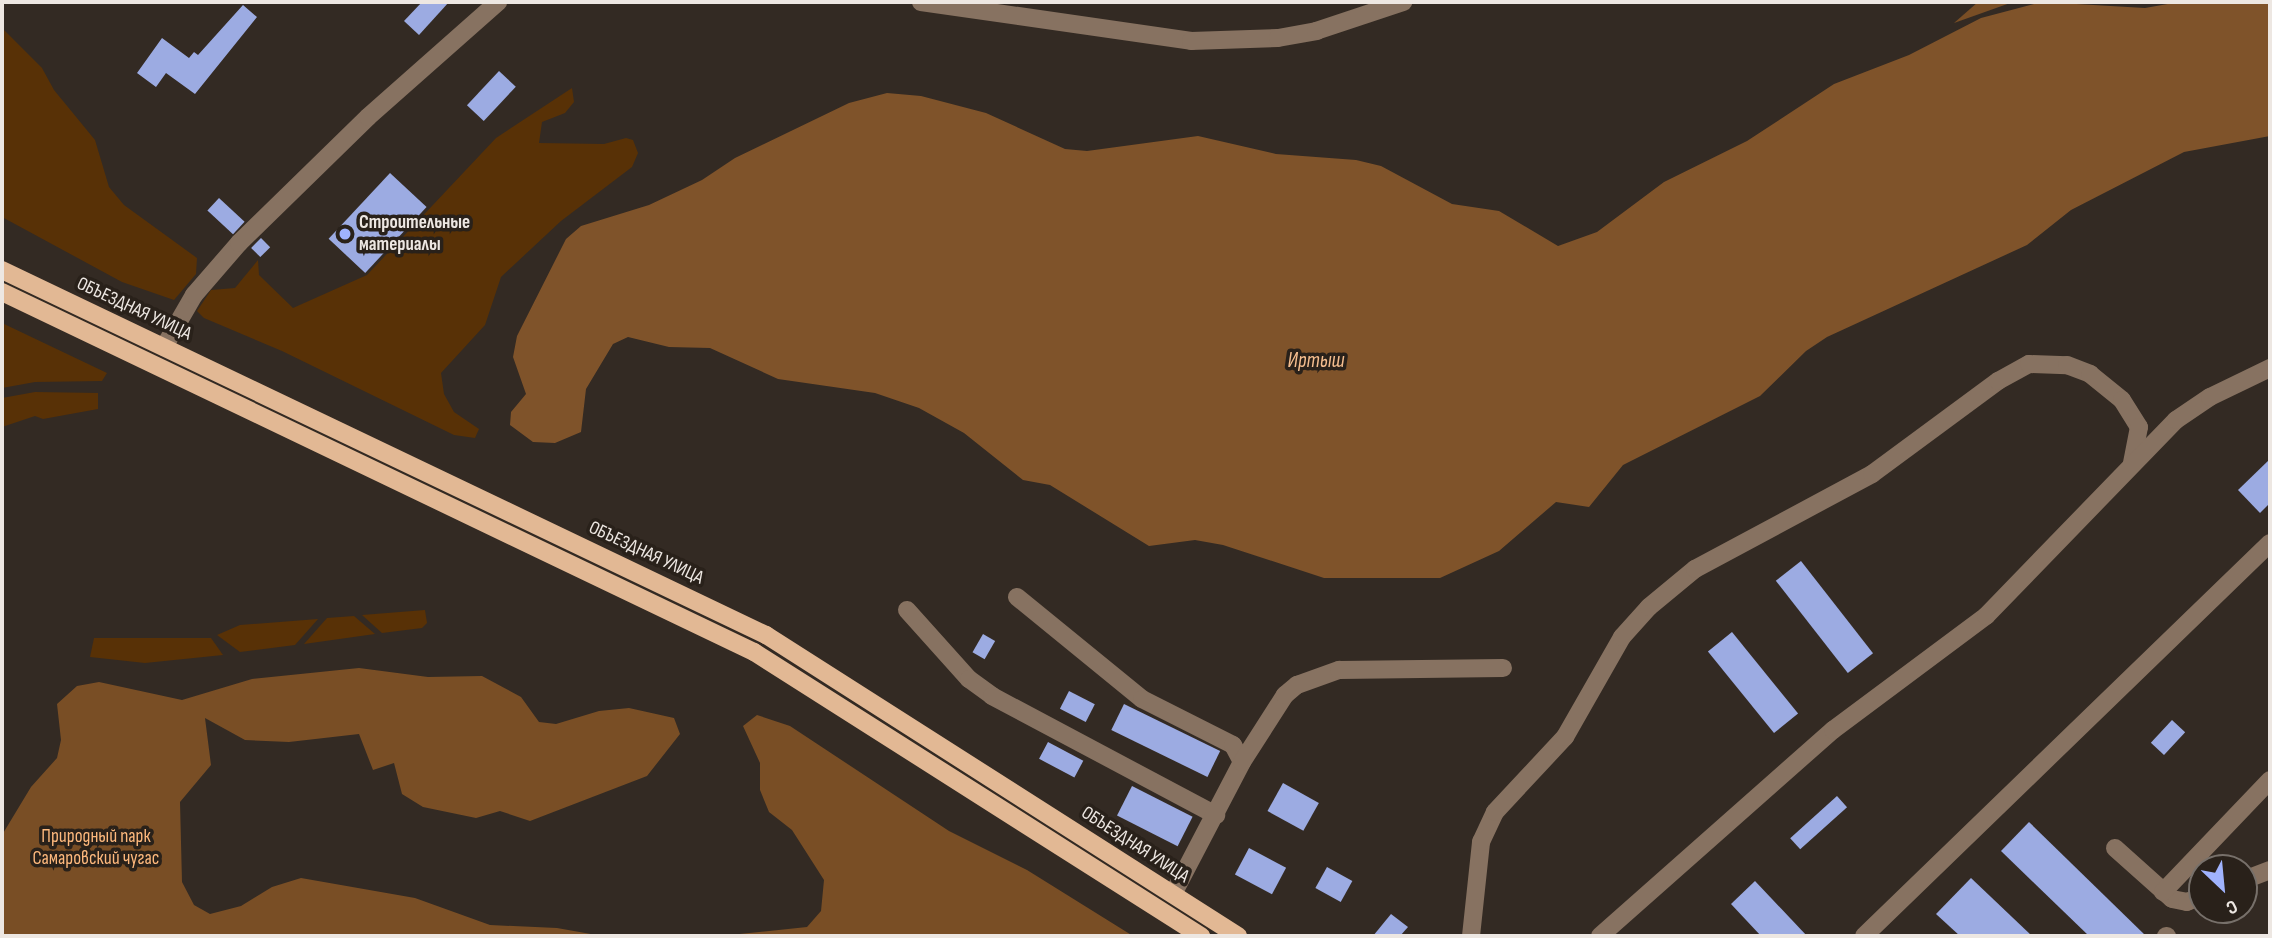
<!DOCTYPE html>
<meta charset="utf-8">
<style>
body{margin:0}
#map{position:relative;width:2272px;height:938px;overflow:hidden;background:#332a23;font-family:"Sofia Sans Condensed",sans-serif}
div>[style]{position:absolute}
.green>*{inset:0;background:#583106}
.forest>*{inset:0;background:#794e25}
.water>*{inset:0;background:#7f532a}
.building>*{inset:0;background:#9cabe2;transform-origin:0 0}
.minor>*{height:18px;margin:-9px;padding:0 9px;transform-origin:9px;border-radius:9px;background:#877261}
.major>*{height:18px;margin:-9px;padding:0 9px;transform-origin:9px;border-radius:9px;background:#e2b894}
.dots>*{width:19px;height:19px;translate:-50% -50%;box-sizing:border-box;border:4px solid #29211a;border-radius:50%}
span{translate:-50% -50%;white-space:nowrap;text-align:center;line-height:1.15;-webkit-text-stroke:7px #29211a;paint-order:stroke}
.poi-label{font-size:19px;color:#ede7e2;font-weight:700}
.left{translate:0 -50%;text-align:left}
.street-label{font-size:19px;color:#ede7e2}
.park-label{font-size:19px;color:#feb97d}
.water-label{font-size:21px;color:#f5be8f;font-style:italic}
.frame{position:absolute;inset:0;border:4px solid #ede7e2;pointer-events:none}
.north{position:absolute;left:2188px;top:854px;width:70px;height:70px;box-sizing:border-box;background:#29211a;border:2px solid #77706a;border-radius:50%;rotate:154deg;font-size:19px;font-weight:700;line-height:28px;text-align:center;color:#ede7e2}
.north::after{content:'';display:block;margin:auto;width:24px;height:32px;background:#a0b3fd;clip-path:polygon(50% 0,100% 100%,50% 72%,0 100%)}
</style>
<div id="map">
<div class="green">
<i style="clip-path:polygon(2px 28px,42px 68px,54px 90px,95px 140px,109px 187px,124px 205px,197px 258px,196px 274px,174px 300px,122px 282px,2px 217px)"></i>
<i style="clip-path:polygon(572px 88px,574px 102px,565px 113px,542px 122px,539px 143px,604px 144px,626px 138px,633px 140px,638px 153px,632px 167px,561px 221px,501px 277px,485px 325px,441px 373px,444px 394px,454px 412px,479px 429px,475px 438px,454px 435px,282px 351px,204px 318px,197px 311px,211px 290px,235px 288px,258px 260px,259px 275px,293px 308px,367px 275px,496px 138px)"></i>
<i style="clip-path:polygon(2px 323px,107px 373px,102px 381px,35px 382px,2px 388px)"></i>
<i style="clip-path:polygon(35px 392px,98px 393px,98px 409px,43px 419px,35px 416px,2px 427px,2px 398px)"></i>
<i style="clip-path:polygon(425px 610px,427px 623px,422px 628px,382px 633px,362px 615px)"></i>
<i style="clip-path:polygon(354px 616px,375px 634px,304px 644px,327px 618px)"></i>
<i style="clip-path:polygon(318px 619px,295px 645px,240px 652px,217px 635px,240px 625px)"></i>
<i style="clip-path:polygon(94px 638px,211px 638px,223px 655px,145px 663px,90px 657px)"></i>
</div>
<div class="forest">
<i style="clip-path:polygon(1978px 2px,2013px 2px,1954px 23px)"></i>
<i style="clip-path:polygon(359px 668px,428px 677px,482px 676px,521px 697px,539px 722px,556px 724px,599px 711px,629px 708px,674px 718px,680px 734px,647px 776px,530px 821px,500px 811px,476px 818px,423px 807px,402px 794px,394px 763px,373px 770px,359px 734px,289px 742px,245px 740px,205px 718px,211px 765px,180px 802px,182px 882px,194px 905px,210px 914px,241px 906px,272px 887px,301px 878px,415px 898px,490px 925px,557px 928px,602px 936px,2px 936px,2px 835px,31px 787px,57px 758px,61px 740px,57px 704px,77px 686px,99px 682px,182px 700px,252px 679px)"></i>
<i style="clip-path:polygon(757px 715px,790px 726px,949px 831px,1027px 870px,1133px 936px,720px 936px,807px 927px,821px 911px,824px 880px,792px 830px,769px 812px,760px 790px,760px 763px,743px 726px)"></i>
</div>
<div class="water">
<i style="clip-path:polygon(2042px 2px,2145px 8px,2179px 2px,2270px 2px,2270px 136px,2184px 152px,2071px 210px,2027px 245px,1827px 337px,1806px 351px,1760px 396px,1623px 465px,1589px 507px,1556px 502px,1499px 551px,1440px 578px,1324px 578px,1223px 545px,1195px 540px,1149px 546px,1050px 485px,1023px 480px,964px 433px,919px 408px,875px 393px,778px 379px,710px 348px,669px 347px,628px 337px,613px 344px,586px 389px,581px 432px,555px 443px,533px 442px,510px 425px,511px 412px,526px 394px,513px 357px,517px 336px,566px 239px,581px 226px,649px 205px,702px 180px,735px 158px,849px 103px,887px 93px,921px 96px,986px 113px,1065px 149px,1087px 151px,1198px 136px,1276px 154px,1356px 160px,1381px 166px,1452px 204px,1499px 211px,1558px 246px,1597px 232px,1664px 182px,1747px 141px,1834px 84px,1909px 55px,1981px 18px)"></i>
</div>
<div class="building">
<i style="clip-path:polygon(422px 2px,449px 2px,419px 35px,404px 21px)"></i>
<i style="clip-path:polygon(243px 5px,257px 17px,195px 94px,166px 73px,156px 87px,137px 73px,162px 38px,189px 58px,194px 52px,198px 55px)"></i>
<i style="left:499px;top:71px;width:23px;height:47px;rotate:43deg"></i>
<i style="left:390px;top:173px;width:50px;height:90px;rotate:43deg"></i>
<i style="left:219px;top:198px;width:35px;height:17px;rotate:43deg"></i>
<i style="left:261px;top:238px;width:13px;height:14px;rotate:45deg"></i>
<i style="clip-path:polygon(2270px 459px,2270px 503px,2260px 513px,2238px 490px)"></i>
<i style="left:1801px;top:561px;width:117px;height:32px;rotate:52deg"></i>
<i style="left:1732px;top:632px;width:105px;height:31px;rotate:51deg"></i>
<i style="left:983px;top:634px;width:14px;height:21px;rotate:30deg"></i>
<i style="left:1069px;top:691px;width:29px;height:20px;rotate:27deg"></i>
<i style="left:1124px;top:704px;width:107px;height:29px;rotate:26deg"></i>
<i style="left:2172px;top:720px;width:18px;height:31px;rotate:43deg"></i>
<i style="left:1048px;top:742px;width:40px;height:19px;rotate:28deg"></i>
<i style="left:1283px;top:783px;width:41px;height:32px;rotate:29deg"></i>
<i style="left:1132px;top:786px;width:68px;height:33px;rotate:27deg"></i>
<i style="left:1837px;top:796px;width:15px;height:63px;rotate:48deg"></i>
<i style="clip-path:polygon(2029px 822px,2146px 936px,2089px 936px,2001px 851px)"></i>
<i style="left:1249px;top:848px;width:42px;height:30px;rotate:28deg"></i>
<i style="left:1327px;top:867px;width:29px;height:24px;rotate:29deg"></i>
<i style="clip-path:polygon(1971px 878px,2032px 936px,1960px 936px,1936px 914px)"></i>
<i style="clip-path:polygon(1755px 881px,1807px 936px,1761px 936px,1731px 904px)"></i>
<i style="clip-path:polygon(1391px 914px,1408px 927px,1400px 936px,1373px 936px)"></i>
</div>
<div class="minor">
<i style="left:921px;top:2px;width:273px;rotate:8.2deg"></i>
<i style="left:1191px;top:41px;width:87px;rotate:-2deg"></i>
<i style="left:1278px;top:38px;width:39px;rotate:-10deg"></i>
<i style="left:1316px;top:31px;width:92px;rotate:-18.4deg"></i>
<i style="left:164px;top:347px;width:60px;rotate:-60deg"></i>
<i style="left:194px;top:295px;width:69px;rotate:-49.1deg"></i>
<i style="left:239px;top:243px;width:180px;rotate:-44.3deg"></i>
<i style="left:368px;top:117px;width:174px;rotate:-41.5deg"></i>
<i style="left:1017px;top:597px;width:161px;rotate:39.2deg"></i>
<i style="left:1142px;top:699px;width:102px;rotate:26.8deg"></i>
<i style="left:1233px;top:745px;width:19px;rotate:62deg"></i>
<i style="left:907px;top:610px;width:93px;rotate:48.1deg"></i>
<i style="left:969px;top:679px;width:29px;rotate:36deg"></i>
<i style="left:992px;top:696px;width:254px;rotate:28deg"></i>
<i style="left:2115px;top:848px;width:76px;rotate:41.8deg"></i>
<i style="left:2172px;top:899px;width:15px;rotate:11deg"></i>
<i style="left:2187px;top:902px;width:16px;rotate:-22deg"></i>
<i style="left:2244px;top:880px;width:28px;rotate:-21deg"></i>
<i style="left:2163px;top:892px;width:155px;rotate:-46.3deg"></i>
<i style="left:1173px;top:894px;width:149px;rotate:-62.4deg"></i>
<i style="left:1242px;top:762px;width:80px;rotate:-57.3deg"></i>
<i style="left:1285px;top:695px;width:16px;rotate:-40deg"></i>
<i style="left:1297px;top:685px;width:45px;rotate:-19.7deg"></i>
<i style="left:1339px;top:670px;width:164px;rotate:-0.7deg"></i>
<i style="left:1471px;top:936px;width:95px;rotate:-83.9deg"></i>
<i style="left:1481px;top:842px;width:33px;rotate:-65deg"></i>
<i style="left:1495px;top:812px;width:103px;rotate:-47deg"></i>
<i style="left:1565px;top:737px;width:115px;rotate:-60.3deg"></i>
<i style="left:1622px;top:637px;width:40px;rotate:-48deg"></i>
<i style="left:1649px;top:607px;width:60px;rotate:-39.6deg"></i>
<i style="left:1695px;top:569px;width:201px;rotate:-28.2deg"></i>
<i style="left:1872px;top:474px;width:157px;rotate:-36.4deg"></i>
<i style="left:1998px;top:381px;width:35px;rotate:-29deg"></i>
<i style="left:2029px;top:364px;width:38px;rotate:2deg"></i>
<i style="left:2067px;top:365px;width:25px;rotate:21deg"></i>
<i style="left:2090px;top:374px;width:41px;rotate:39.1deg"></i>
<i style="left:2122px;top:400px;width:32px;rotate:58deg"></i>
<i style="left:2139px;top:427px;width:37px;rotate:101deg"></i>
<i style="left:1600px;top:936px;width:311px;rotate:-41.5deg"></i>
<i style="left:1833px;top:730px;width:191px;rotate:-36.7deg"></i>
<i style="left:1986px;top:616px;width:273px;rotate:-45.9deg"></i>
<i style="left:2176px;top:420px;width:41px;rotate:-34.1deg"></i>
<i style="left:2210px;top:397px;width:67px;rotate:-25.8deg"></i>
<i style="left:1864px;top:936px;width:565px;rotate:-44.07deg"></i>
<i style="left:2166px;top:936px;width:1px"></i>
</div>
<div class="major">
<i style="left:2px;top:270px;width:847px;rotate:25.54deg"></i>
<i style="left:766px;top:635px;width:560px;rotate:32.53deg"></i>
<i style="left:2px;top:292px;width:834px;rotate:25.58deg"></i>
<i style="left:754px;top:652px;width:530px;rotate:32.43deg"></i>
</div>
<div class="dots">
<i style="left:345px;top:234px;background:#a0b3fd"></i>
</div>
<div class="poi-label">
<span class="left" style="left:359px;top:234px">Строительные<br>материалы</span>
</div>
<div class="street-label">
<span style="left:134px;top:309px;rotate:25deg">ОБЪЕЗДНАЯ УЛИЦА</span>
<span style="left:646px;top:553px;rotate:25deg">ОБЪЕЗДНАЯ УЛИЦА</span>
<span style="left:1135px;top:845px;rotate:33deg">ОБЪЕЗДНАЯ УЛИЦА</span>
</div>
<div class="park-label">
<span style="left:96px;top:848px">Природный парк<br>Самаровский чугас</span>
</div>
<div class="water-label">
<span style="left:1316px;top:361px">Иртыш</span>
</div>
<div class="frame"></div>
<div class="north">С</div>
</div>
